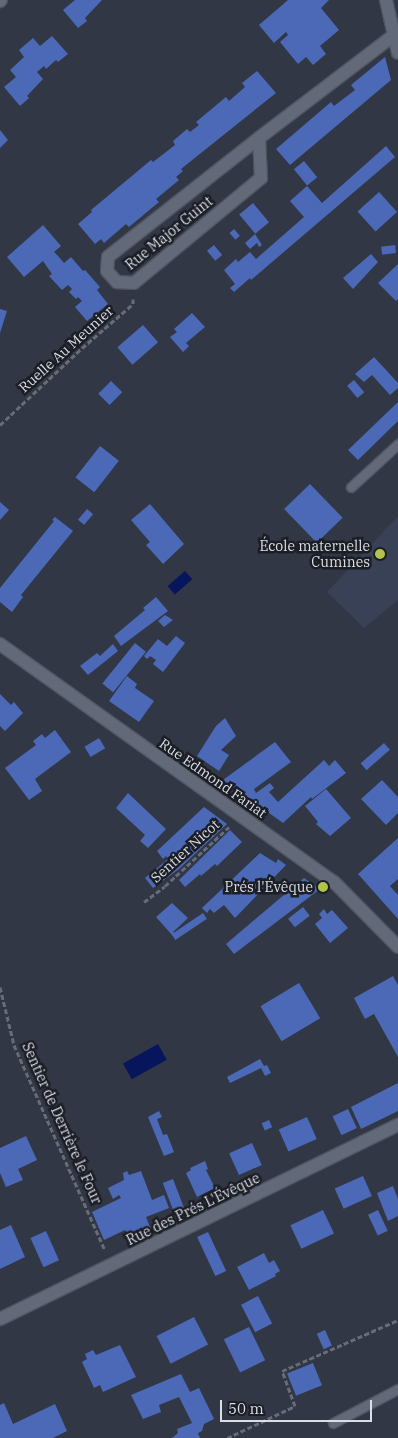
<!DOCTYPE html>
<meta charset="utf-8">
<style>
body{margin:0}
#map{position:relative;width:398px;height:1438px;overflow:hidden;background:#313745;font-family:"IBM Plex Serif",serif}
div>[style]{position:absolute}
.built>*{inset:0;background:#384155}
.water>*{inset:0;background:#07155d;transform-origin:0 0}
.building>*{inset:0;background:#4b69b6;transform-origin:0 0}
.path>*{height:3px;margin-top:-1.5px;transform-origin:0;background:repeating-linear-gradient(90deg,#676c78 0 5px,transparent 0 7.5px)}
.roads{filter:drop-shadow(1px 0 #4f5460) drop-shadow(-1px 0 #4f5460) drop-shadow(0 1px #4f5460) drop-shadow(0 -1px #4f5460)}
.service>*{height:9px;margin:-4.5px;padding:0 4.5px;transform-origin:4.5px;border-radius:4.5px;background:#626978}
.minor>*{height:12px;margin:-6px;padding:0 6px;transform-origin:6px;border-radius:6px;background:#626978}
.tertiary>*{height:12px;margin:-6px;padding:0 6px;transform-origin:6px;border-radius:6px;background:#626978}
.dots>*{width:14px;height:14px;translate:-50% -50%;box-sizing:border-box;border:2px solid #1c1e25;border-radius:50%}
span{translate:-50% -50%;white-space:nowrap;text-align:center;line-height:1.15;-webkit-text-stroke:5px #1c1e25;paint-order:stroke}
.street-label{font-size:14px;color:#dadee7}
.poi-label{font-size:14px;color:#dadee7}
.right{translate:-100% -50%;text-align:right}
.scale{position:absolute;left:220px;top:1400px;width:152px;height:22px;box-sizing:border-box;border:2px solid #dadee7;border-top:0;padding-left:6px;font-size:15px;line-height:18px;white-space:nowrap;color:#dadee7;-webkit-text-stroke:4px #1c1e25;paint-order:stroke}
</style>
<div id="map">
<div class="built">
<i style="clip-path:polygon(398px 516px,398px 600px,364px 628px,327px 592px)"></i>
</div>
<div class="water">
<i style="left:185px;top:571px;width:11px;height:23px;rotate:49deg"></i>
<i style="left:158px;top:1044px;width:18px;height:40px;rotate:61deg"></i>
</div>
<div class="building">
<i style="clip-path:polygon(75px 0,102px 0,85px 18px,87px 21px,78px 28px,63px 10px)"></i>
<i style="clip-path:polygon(288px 0,329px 0,321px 8px,339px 30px,320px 46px,326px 54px,313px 65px,306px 57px,298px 64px,280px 42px,288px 35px,286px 32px,274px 43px,259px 25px)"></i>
<i style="clip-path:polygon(52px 36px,68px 54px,58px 62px,56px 60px,46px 69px,44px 66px,37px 72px,43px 79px,27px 96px,29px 98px,20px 106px,4px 87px,16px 77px,10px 70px,24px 57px,19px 50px,33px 38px,40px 46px)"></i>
<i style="clip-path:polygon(385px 57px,391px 80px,290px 165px,276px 149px,331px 102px,334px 106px,355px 90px,351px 85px)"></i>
<i style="clip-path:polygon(257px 71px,276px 93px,181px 169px,183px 171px,176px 177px,179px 180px,156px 199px,159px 202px,129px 227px,126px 224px,104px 243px,101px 239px,95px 244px,78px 224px,92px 212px,91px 210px,151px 160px,153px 162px,175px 145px,173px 141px,187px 129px,190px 132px,199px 125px,196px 122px,226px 97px,229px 101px,245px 87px,242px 83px)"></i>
<i style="clip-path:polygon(0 130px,8px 140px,0 148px)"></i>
<i style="clip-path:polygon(386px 146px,395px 157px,251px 280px,250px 278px,234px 292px,230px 288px,235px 284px,224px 270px,236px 259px,238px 262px,250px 252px,256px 259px,304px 217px,290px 201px,307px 186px,322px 203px)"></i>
<i style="left:304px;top:161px;width:21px;height:13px;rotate:51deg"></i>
<i style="left:379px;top:192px;width:27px;height:29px;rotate:48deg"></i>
<i style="left:253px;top:203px;width:25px;height:18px;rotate:50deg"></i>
<i style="clip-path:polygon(43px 225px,61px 246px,54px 252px,58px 256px,64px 263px,71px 257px,83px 271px,85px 270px,100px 287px,97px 290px,108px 304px,87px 321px,75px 307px,82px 301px,78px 297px,76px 299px,69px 292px,72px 289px,68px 285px,62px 290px,49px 276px,52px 274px,43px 261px,24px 277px,7px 257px)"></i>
<i style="left:234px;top:229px;width:9px;height:6px;rotate:49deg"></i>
<i style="clip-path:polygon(255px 234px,262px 245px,259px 247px,257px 243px,250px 249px,245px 243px)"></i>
<i style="left:214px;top:245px;width:13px;height:9px;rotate:51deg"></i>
<i style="left:395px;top:245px;width:8px;height:14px;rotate:83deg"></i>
<i style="clip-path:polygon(371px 254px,378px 262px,353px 289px,343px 278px)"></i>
<i style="clip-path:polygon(398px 264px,398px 299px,396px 301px,378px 283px)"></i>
<i style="clip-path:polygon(0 309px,7px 311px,0 333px)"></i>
<i style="clip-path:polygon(192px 313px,205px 327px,186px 343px,189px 346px,183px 352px,170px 337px,177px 332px,174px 329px)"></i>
<i style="left:143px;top:325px;width:23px;height:34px;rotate:49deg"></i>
<i style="clip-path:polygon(374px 357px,398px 383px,398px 388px,390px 395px,372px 375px,364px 382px,355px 374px)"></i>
<i style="left:354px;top:380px;width:16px;height:9px;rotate:50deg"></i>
<i style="left:111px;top:381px;width:16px;height:18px;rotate:45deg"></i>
<i style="clip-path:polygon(398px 402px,398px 421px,358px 460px,348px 450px)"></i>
<i style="left:100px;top:446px;width:24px;height:40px;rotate:38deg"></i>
<i style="left:310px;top:484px;width:47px;height:36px;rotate:46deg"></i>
<i style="clip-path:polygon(0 502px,9px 510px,0 520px)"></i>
<i style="clip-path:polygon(150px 504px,184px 544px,163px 564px,146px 545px,150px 542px,131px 520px)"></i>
<i style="left:87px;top:509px;width:8px;height:14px;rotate:40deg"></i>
<i style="clip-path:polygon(55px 517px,73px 531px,21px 595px,23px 597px,12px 612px,0 602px,0 588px,54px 521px,52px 520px)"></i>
<i style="clip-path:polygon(156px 597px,168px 611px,121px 646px,114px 636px,145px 610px,143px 608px)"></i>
<i style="clip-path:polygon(165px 615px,173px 620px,164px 627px,158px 621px)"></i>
<i style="clip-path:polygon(176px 636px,185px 643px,163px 672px,153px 664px,156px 660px,150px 656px,147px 659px,144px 656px,158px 639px,167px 646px)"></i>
<i style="left:135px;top:643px;width:14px;height:52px;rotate:39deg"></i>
<i style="clip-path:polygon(113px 644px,118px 651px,88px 675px,80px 666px,97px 653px,100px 656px)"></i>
<i style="clip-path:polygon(127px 676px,137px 684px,135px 688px,154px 701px,139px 722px,109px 701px)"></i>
<i style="clip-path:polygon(0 694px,11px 705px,14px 702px,23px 713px,5px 731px,0 726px)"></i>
<i style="clip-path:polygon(225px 718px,236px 736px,221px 750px,229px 755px,219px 771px,197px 756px,216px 726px)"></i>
<i style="clip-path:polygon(55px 730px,71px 752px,35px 779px,42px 791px,29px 800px,5px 768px,36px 745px,33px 741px,42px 734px,45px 738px)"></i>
<i style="left:99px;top:738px;width:12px;height:17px;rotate:59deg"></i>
<i style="clip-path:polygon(275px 742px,291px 762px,254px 789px,256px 793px,270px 783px,274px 788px,269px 792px,278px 802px,324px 760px,329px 766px,335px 760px,346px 773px,312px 799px,311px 797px,283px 823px,223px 780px)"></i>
<i style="left:384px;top:743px;width:9px;height:31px;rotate:49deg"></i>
<i style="clip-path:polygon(382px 780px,398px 797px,398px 813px,386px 825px,361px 799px)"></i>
<i style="clip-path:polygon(326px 789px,351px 818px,330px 836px,316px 824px,318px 822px,305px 806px)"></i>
<i style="clip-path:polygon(128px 793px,166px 829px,148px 848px,140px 841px,145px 835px,116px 808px)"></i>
<i style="clip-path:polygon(204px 807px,227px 824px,179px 869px,153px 888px,145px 878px,168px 859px,166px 856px,163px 859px,157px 851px)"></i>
<i style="clip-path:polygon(230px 830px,242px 842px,217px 866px,215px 864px,201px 876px,200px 874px,185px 887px,179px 880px)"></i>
<i style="clip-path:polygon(398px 838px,398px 879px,390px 886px,398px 895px,398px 919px,358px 874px)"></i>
<i style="clip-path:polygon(260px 853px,276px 863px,278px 859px,286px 865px,235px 918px,224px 905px,214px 913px,210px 909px,207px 913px,202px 908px)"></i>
<i style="clip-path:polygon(304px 878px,320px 889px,234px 954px,226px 944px)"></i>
<i style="clip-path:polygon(172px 903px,188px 918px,173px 932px,175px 934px,173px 936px,156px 917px)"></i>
<i style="left:303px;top:907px;width:11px;height:19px;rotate:52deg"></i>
<i style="clip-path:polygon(324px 909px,327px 914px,332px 910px,348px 928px,330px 943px,315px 924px,322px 918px,319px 914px)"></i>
<i style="left:203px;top:913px;width:7px;height:38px;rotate:56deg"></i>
<i style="clip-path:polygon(393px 976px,398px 985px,398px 1057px,374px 1014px,365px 1019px,354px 998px)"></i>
<i style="left:299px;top:983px;width:41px;height:45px;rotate:59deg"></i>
<i style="clip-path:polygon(260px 1059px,264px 1066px,267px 1065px,271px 1073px,265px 1076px,261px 1068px,230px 1083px,227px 1077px)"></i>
<i style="clip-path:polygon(398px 1083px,398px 1111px,361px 1129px,351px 1107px)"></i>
<i style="left:348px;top:1109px;width:21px;height:17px;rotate:65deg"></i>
<i style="clip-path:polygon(159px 1111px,162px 1117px,157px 1119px,163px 1135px,167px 1134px,174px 1152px,164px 1156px,148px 1117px)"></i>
<i style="left:307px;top:1117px;width:24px;height:31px;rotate:66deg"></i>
<i style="left:269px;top:1120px;width:8px;height:8px;rotate:67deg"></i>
<i style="clip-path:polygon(26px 1136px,37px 1160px,18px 1169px,23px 1180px,6px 1187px,0 1173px,0 1148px)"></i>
<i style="left:252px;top:1143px;width:24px;height:25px;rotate:66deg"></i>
<i style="clip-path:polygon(205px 1161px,208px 1169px,206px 1170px,215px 1188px,197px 1197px,186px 1173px,191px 1170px,190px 1168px)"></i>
<i style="clip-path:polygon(127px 1171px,129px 1175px,141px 1171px,152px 1200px,164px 1195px,169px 1208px,146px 1217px,150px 1227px,153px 1225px,155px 1229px,139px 1236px,137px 1230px,128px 1234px,125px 1230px,104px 1240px,92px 1212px,121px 1198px,119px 1195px,113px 1199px,108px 1188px,124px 1180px,123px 1173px)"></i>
<i style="left:363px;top:1176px;width:22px;height:31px;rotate:66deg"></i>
<i style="left:173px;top:1179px;width:34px;height:11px;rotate:69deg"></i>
<i style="clip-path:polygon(393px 1186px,398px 1199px,398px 1216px,388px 1221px,377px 1193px)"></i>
<i style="left:323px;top:1210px;width:26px;height:36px;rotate:65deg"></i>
<i style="left:378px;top:1210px;width:23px;height:11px;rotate:65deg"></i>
<i style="clip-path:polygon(11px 1225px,25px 1257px,0 1269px,0 1230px)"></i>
<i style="left:46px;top:1231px;width:32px;height:17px;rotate:66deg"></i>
<i style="left:208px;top:1232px;width:43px;height:12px;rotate:65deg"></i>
<i style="clip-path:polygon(264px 1253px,269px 1263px,274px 1260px,280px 1271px,275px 1274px,276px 1276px,249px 1290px,237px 1267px)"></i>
<i style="left:258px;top:1296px;width:31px;height:19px;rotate:63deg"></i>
<i style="left:194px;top:1317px;width:31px;height:42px;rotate:63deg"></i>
<i style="left:249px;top:1327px;width:37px;height:28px;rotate:64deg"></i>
<i style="left:325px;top:1330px;width:17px;height:9px;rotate:66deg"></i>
<i style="clip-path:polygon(120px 1345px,136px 1377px,103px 1392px,100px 1385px,94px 1388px,82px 1362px,87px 1359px,85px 1354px,93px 1350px,96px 1355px)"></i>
<i style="left:313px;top:1363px;width:24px;height:28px;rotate:68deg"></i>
<i style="clip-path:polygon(181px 1374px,190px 1392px,199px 1388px,214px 1419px,204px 1424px,202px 1431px,198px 1433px,200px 1438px,172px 1438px,178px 1433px,177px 1429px,192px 1423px,179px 1397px,159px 1405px,161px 1412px,143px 1419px,131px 1395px)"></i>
<i style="clip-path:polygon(4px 1403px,13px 1424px,55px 1404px,67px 1431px,53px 1438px,0 1438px,0 1405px)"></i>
</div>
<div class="path">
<i style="left:0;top:425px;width:112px;rotate:-43.2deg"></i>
<i style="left:82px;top:348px;width:67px;rotate:-40.8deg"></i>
<i style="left:133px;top:304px;width:5px;rotate:-90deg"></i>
<i style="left:144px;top:902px;width:26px;rotate:-37deg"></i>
<i style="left:165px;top:886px;width:87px;rotate:-42.7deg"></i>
<i style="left:0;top:987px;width:60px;rotate:76.4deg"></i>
<i style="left:14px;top:1045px;width:224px;rotate:66.1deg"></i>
<i style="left:227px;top:1438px;width:75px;rotate:-25.2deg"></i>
<i style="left:295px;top:1406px;width:37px;rotate:-110deg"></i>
<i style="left:282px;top:1371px;width:127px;rotate:-23.7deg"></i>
</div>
<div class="roads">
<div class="service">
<i style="left:351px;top:487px;width:64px;rotate:-42.5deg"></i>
<i style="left:333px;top:1423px;width:73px;rotate:-27.6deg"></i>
</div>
<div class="minor">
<i style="left:386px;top:0;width:54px;rotate:77.2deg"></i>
<i style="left:0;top:1px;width:1px;rotate:-45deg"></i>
<i style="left:259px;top:138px;width:192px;rotate:141.8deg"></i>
<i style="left:108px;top:257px;width:14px;rotate:94deg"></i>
<i style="left:107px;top:271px;width:15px;rotate:48deg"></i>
<i style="left:117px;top:282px;width:17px;rotate:3deg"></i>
<i style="left:134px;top:283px;width:165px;rotate:-39.6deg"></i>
<i style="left:261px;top:178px;width:40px;rotate:-92.9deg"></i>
<i style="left:259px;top:138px;width:170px;rotate:-37.3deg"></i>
<i style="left:0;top:1319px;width:443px;rotate:-26deg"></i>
</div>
<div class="tertiary">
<i style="left:0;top:644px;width:410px;rotate:35.5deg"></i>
<i style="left:334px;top:882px;width:91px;rotate:45.4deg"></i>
</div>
</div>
<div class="dots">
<i style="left:380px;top:554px;background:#b2c34c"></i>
<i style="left:323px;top:887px;background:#b2c34c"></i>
</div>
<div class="street-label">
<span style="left:169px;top:233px;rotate:-39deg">Rue Major Guint</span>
<span style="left:66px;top:349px;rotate:-42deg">Ruelle Au Meunier</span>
<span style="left:213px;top:778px;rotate:35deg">Rue Edmond Fariat</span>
<span style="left:185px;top:851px;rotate:-42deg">Sentier Nicot</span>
<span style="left:62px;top:1123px;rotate:66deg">Sentier de Derrière le Four</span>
<span style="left:193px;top:1209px;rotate:-26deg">Rue des Prés L'Évêque</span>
</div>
<div class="poi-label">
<span class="right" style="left:370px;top:554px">École maternelle<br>Cumines</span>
<span class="right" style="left:313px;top:887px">Prés l'Évêque</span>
</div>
<div class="scale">50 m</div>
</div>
